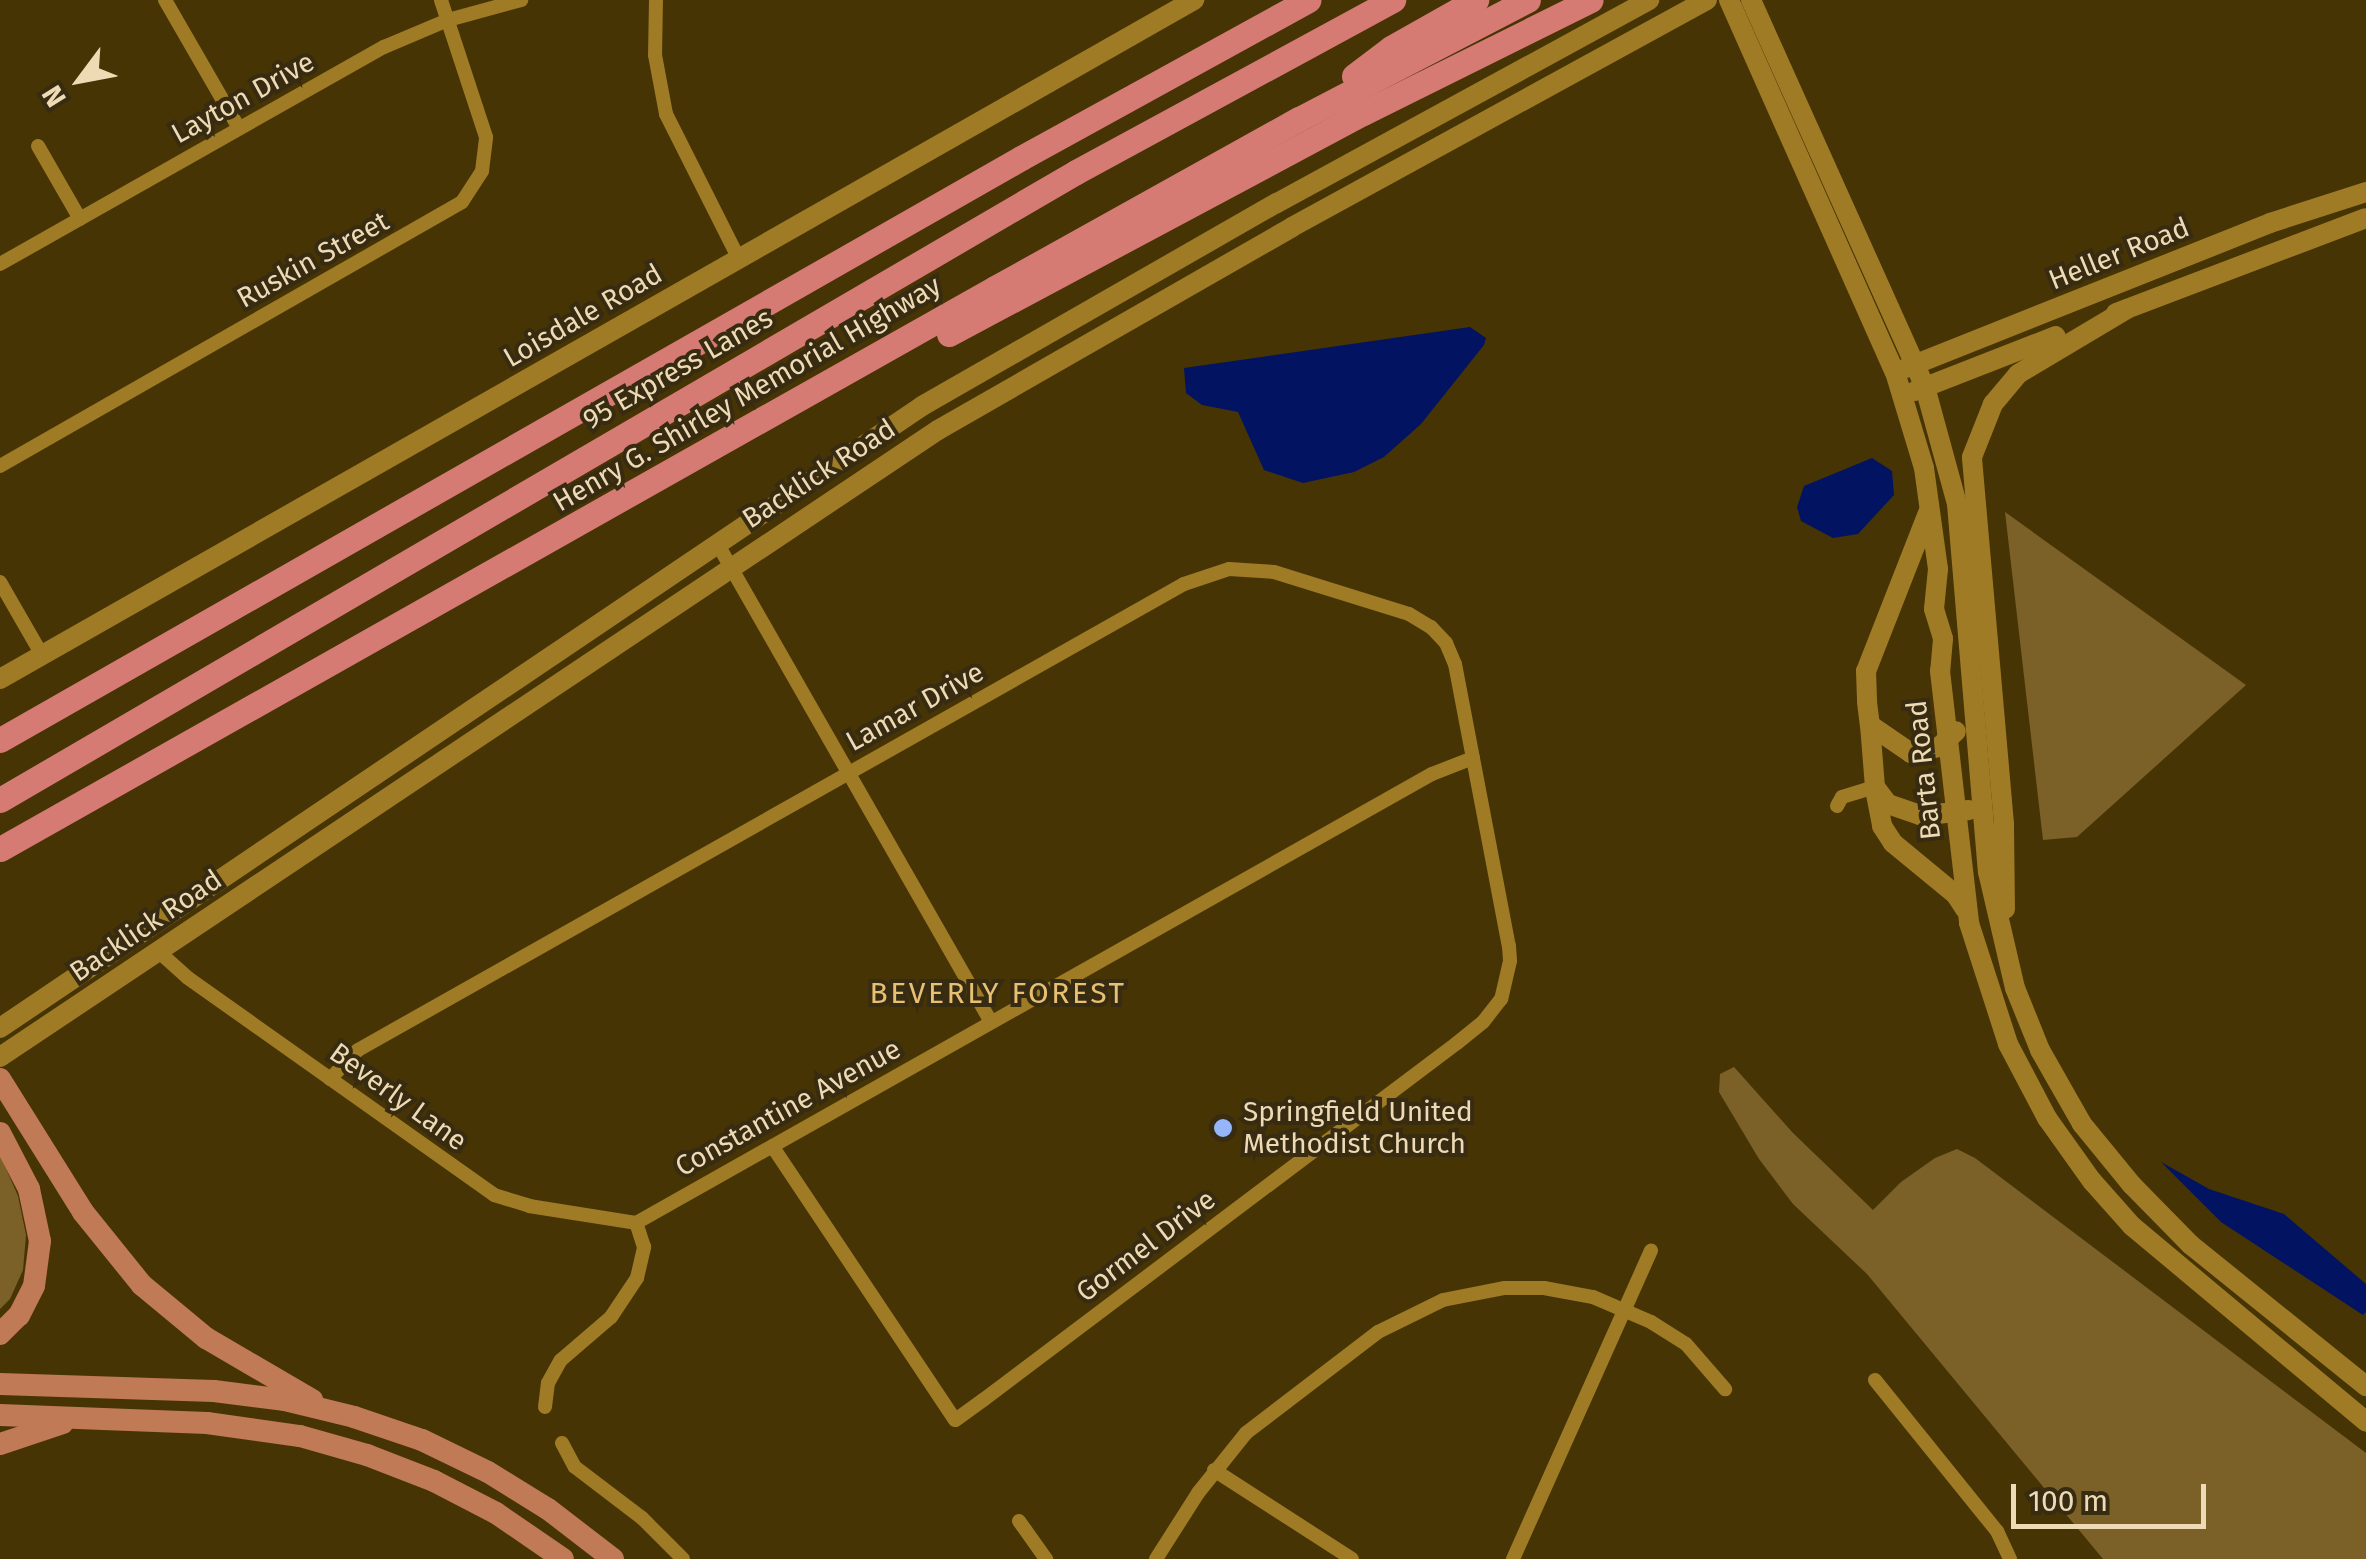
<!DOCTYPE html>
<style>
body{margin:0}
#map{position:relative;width:2366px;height:1559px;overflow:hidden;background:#473405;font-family:"Fira Sans",sans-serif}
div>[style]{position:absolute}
.forest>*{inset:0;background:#7b6127}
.water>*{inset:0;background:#021361}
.street>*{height:14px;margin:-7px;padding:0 7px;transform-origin:7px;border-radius:7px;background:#9f7b26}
.secondary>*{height:20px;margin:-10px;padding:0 10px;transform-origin:10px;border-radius:10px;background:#9f7b26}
.primary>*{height:22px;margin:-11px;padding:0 11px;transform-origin:11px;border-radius:11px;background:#c07a55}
.highway>*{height:25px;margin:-12.5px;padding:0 12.5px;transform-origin:12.5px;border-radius:12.5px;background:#d67a74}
.dots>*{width:28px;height:28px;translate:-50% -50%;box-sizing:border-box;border:5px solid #372b12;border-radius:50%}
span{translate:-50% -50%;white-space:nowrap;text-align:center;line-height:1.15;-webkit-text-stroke:8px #372b12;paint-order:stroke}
.street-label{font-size:28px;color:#eedbb5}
.poi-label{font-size:28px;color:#eedbb5}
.left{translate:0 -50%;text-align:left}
.neighbourhood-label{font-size:30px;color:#e7c171;letter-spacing:2.5px}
.north{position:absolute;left:30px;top:30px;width:100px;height:100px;-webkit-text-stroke:8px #372b12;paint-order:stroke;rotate:238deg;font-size:28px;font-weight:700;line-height:40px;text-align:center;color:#eedbb5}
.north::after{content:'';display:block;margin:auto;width:35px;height:45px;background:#eedbb5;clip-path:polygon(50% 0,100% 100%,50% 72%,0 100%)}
.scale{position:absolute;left:2011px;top:1484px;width:195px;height:45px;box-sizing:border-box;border:5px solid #eedbb5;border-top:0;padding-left:12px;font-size:30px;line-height:35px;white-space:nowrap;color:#eedbb5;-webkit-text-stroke:8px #372b12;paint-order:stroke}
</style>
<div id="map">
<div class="forest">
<i style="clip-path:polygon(2005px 512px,2246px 685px,2077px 837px,2043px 840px)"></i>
<i style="clip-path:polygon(1734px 1067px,1793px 1133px,1873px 1210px,1901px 1182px,1935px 1158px,1957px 1149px,1975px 1158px,2366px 1453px,2366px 1559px,2103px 1559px,1867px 1274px,1793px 1204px,1759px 1159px,1719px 1092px,1720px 1074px)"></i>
<i style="clip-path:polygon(0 1155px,18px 1196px,26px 1235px,23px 1270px,10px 1299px,0 1309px)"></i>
</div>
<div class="water">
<i style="clip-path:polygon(1470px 327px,1486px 338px,1484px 345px,1421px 424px,1384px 457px,1354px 472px,1303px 483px,1264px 470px,1238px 412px,1202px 405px,1186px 393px,1184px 368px)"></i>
<i style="clip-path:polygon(1872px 458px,1892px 471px,1894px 495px,1858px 534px,1833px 538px,1801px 521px,1797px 507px,1804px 486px)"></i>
<i style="clip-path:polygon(2161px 1162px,2209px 1189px,2284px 1214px,2366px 1284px,2366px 1312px,2363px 1315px,2221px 1222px)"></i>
</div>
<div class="street">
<i style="left:165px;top:0;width:148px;rotate:60deg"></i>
<i style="left:656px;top:0;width:55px;rotate:91deg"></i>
<i style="left:655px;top:55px;width:60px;rotate:79.4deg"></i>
<i style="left:666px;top:114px;width:162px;rotate:63.3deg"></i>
<i style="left:38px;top:146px;width:84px;rotate:60.1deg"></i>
<i style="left:0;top:264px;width:441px;rotate:-29.5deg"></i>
<i style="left:384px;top:47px;width:69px;rotate:-22.9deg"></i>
<i style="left:448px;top:20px;width:76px;rotate:-15.3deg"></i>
<i style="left:0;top:466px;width:532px;rotate:-29.74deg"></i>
<i style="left:462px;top:202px;width:37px;rotate:-57deg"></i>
<i style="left:482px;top:171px;width:34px;rotate:-83deg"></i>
<i style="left:486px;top:137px;width:144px;rotate:-108.2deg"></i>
<i style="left:717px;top:543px;width:552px;rotate:60.23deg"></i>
<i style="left:0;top:582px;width:84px;rotate:60.1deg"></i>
<i style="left:1837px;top:806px;width:10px;rotate:-61deg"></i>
<i style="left:1842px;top:797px;width:34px;rotate:-17deg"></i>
<i style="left:158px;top:951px;width:40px;rotate:42deg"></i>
<i style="left:188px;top:978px;width:375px;rotate:35.3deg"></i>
<i style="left:494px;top:1195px;width:37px;rotate:17deg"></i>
<i style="left:529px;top:1206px;width:108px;rotate:9deg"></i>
<i style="left:330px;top:1079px;width:40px;rotate:-46deg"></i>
<i style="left:358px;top:1050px;width:948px;rotate:-29.43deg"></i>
<i style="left:1184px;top:584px;width:47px;rotate:-18.4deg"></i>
<i style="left:1229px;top:569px;width:45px;rotate:3.8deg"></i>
<i style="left:1274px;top:572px;width:141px;rotate:17.3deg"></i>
<i style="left:1409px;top:614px;width:26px;rotate:31deg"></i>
<i style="left:1431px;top:627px;width:22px;rotate:47deg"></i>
<i style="left:1446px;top:643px;width:23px;rotate:67deg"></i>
<i style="left:1455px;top:664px;width:287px;rotate:79.2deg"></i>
<i style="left:1509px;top:946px;width:15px;rotate:86deg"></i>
<i style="left:1510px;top:961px;width:39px;rotate:103deg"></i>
<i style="left:1501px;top:999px;width:29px;rotate:128deg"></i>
<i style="left:1483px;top:1022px;width:33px;rotate:141deg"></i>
<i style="left:1457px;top:1043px;width:593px;rotate:143.01deg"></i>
<i style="left:983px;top:1400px;width:34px;rotate:144deg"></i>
<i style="left:955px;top:1420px;width:329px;rotate:-123.7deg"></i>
<i style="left:1875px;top:1380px;width:194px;rotate:51.1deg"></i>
<i style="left:1997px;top:1531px;width:31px;rotate:65deg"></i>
<i style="left:545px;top:1407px;width:24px;rotate:-83deg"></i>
<i style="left:548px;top:1383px;width:26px;rotate:-61deg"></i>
<i style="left:561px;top:1360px;width:66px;rotate:-40.7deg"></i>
<i style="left:611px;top:1317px;width:47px;rotate:-56.3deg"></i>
<i style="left:637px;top:1278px;width:32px;rotate:-77deg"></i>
<i style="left:644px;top:1247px;width:25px;rotate:-108deg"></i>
<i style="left:636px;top:1223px;width:914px;rotate:-29.43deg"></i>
<i style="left:1432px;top:774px;width:44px;rotate:-21.3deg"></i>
<i style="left:562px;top:1443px;width:27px;rotate:62deg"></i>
<i style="left:575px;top:1467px;width:84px;rotate:37.3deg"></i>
<i style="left:642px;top:1518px;width:58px;rotate:45deg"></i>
<i style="left:1214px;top:1470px;width:164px;rotate:32.8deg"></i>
<i style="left:1019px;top:1521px;width:47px;rotate:54.6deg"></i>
<i style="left:1156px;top:1559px;width:78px;rotate:-57.5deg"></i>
<i style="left:1198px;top:1493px;width:77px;rotate:-51.3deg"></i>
<i style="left:1246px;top:1433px;width:166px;rotate:-37.4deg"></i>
<i style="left:1378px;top:1332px;width:72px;rotate:-26.2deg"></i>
<i style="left:1443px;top:1300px;width:63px;rotate:-11deg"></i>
<i style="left:1505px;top:1288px;width:39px"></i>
<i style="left:1544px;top:1288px;width:50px;rotate:10.4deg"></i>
<i style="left:1593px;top:1297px;width:63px;rotate:23.3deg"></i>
<i style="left:1651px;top:1322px;width:41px;rotate:32.2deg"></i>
<i style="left:1686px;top:1344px;width:60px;rotate:49.1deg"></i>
<i style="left:1513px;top:1559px;width:338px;rotate:-65.9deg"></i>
</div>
<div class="secondary">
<i style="left:1729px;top:0;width:407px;rotate:66deg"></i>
<i style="left:1895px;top:372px;width:100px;rotate:73.2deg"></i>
<i style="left:1924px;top:468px;width:102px;rotate:82.1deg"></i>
<i style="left:1938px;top:569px;width:40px;rotate:95.7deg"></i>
<i style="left:1934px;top:609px;width:31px;rotate:73deg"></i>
<i style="left:1943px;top:639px;width:32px;rotate:95deg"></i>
<i style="left:1940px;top:671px;width:254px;rotate:83.4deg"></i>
<i style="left:1969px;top:923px;width:127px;rotate:72.1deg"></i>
<i style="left:2008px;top:1044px;width:84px;rotate:62.2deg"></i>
<i style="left:2047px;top:1118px;width:77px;rotate:54.5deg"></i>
<i style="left:2092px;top:1181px;width:60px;rotate:48.4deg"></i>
<i style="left:2132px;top:1226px;width:305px;rotate:39.9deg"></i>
<i style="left:1751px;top:0;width:424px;rotate:65.8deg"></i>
<i style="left:1925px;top:387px;width:121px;rotate:74.7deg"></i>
<i style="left:1957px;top:504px;width:369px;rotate:85.2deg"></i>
<i style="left:1988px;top:872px;width:119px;rotate:76.9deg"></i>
<i style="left:2015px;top:988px;width:67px;rotate:68deg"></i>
<i style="left:2040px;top:1050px;width:85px;rotate:60.4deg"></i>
<i style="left:2082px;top:1124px;width:79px;rotate:50.7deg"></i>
<i style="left:2132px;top:1185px;width:84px;rotate:45.5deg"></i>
<i style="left:2191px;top:1245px;width:225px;rotate:38.9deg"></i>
<i style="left:2116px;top:313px;width:267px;rotate:-20.8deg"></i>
<i style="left:1906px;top:368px;width:392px;rotate:-21.7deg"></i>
<i style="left:2270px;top:223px;width:101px;rotate:-17.9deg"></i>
<i style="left:1915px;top:391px;width:151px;rotate:-21.3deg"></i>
<i style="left:1928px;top:513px;width:170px;rotate:111.4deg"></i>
<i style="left:1866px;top:671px;width:31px;rotate:88deg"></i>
<i style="left:1867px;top:702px;width:23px;rotate:83deg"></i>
<i style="left:1870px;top:725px;width:50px;rotate:34.3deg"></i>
<i style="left:1911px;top:753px;width:29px;rotate:-12deg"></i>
<i style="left:1939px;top:747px;width:23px;rotate:-43deg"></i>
<i style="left:0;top:679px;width:1374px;rotate:-29.63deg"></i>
<i style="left:1870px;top:725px;width:62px;rotate:85.4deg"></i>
<i style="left:1875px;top:787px;width:21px;rotate:53deg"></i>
<i style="left:1888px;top:804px;width:36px;rotate:19deg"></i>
<i style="left:1922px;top:816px;width:47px;rotate:-7.3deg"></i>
<i style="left:1875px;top:789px;width:38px;rotate:79deg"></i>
<i style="left:1882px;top:826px;width:20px;rotate:57deg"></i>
<i style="left:1893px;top:843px;width:82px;rotate:39.5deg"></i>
<i style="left:1956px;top:895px;width:17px;rotate:57deg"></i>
<i style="left:2005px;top:909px;width:85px;rotate:-90.7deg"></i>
<i style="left:2004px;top:824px;width:368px;rotate:-95deg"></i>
<i style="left:1972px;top:457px;width:57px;rotate:-68.4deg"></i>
<i style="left:1993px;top:404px;width:39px;rotate:-50deg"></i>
<i style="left:2018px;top:374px;width:127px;rotate:-30.8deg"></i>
<i style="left:0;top:1028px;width:1112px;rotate:-34deg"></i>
<i style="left:922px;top:406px;width:409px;rotate:-29.8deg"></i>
<i style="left:1277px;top:203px;width:424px;rotate:-28.6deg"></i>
<i style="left:0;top:1057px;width:1128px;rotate:-33.76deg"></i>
<i style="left:938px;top:430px;width:408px;rotate:-29.8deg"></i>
<i style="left:1292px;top:227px;width:473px;rotate:-28.7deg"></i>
</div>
<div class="primary">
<i style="left:0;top:1079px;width:157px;rotate:58deg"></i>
<i style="left:83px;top:1212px;width:94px;rotate:51.1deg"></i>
<i style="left:142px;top:1285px;width:83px;rotate:39.6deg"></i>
<i style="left:206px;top:1338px;width:123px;rotate:30.3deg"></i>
<i style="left:0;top:1133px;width:63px;rotate:62.6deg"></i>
<i style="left:29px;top:1189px;width:53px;rotate:78.1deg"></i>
<i style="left:40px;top:1241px;width:45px;rotate:97.6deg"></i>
<i style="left:34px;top:1286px;width:33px;rotate:117deg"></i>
<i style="left:19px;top:1315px;width:27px;rotate:135deg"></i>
<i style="left:0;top:1384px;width:214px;rotate:1.9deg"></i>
<i style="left:214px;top:1391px;width:72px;rotate:7.2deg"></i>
<i style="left:285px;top:1400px;width:71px;rotate:13.8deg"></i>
<i style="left:354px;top:1417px;width:72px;rotate:18.7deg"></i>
<i style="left:422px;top:1440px;width:73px;rotate:25.9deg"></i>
<i style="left:488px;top:1472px;width:70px;rotate:31.7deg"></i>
<i style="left:548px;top:1509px;width:82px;rotate:37.6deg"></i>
<i style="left:0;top:1415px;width:207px;rotate:2.2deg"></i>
<i style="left:207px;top:1423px;width:94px;rotate:8deg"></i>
<i style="left:300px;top:1436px;width:70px;rotate:15.8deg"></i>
<i style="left:367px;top:1455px;width:72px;rotate:21.2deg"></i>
<i style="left:434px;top:1481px;width:70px;rotate:27.3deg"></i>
<i style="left:496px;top:1513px;width:81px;rotate:34.5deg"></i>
<i style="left:0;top:1444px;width:66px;rotate:-18.4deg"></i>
</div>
<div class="highway">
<i style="left:1354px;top:76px;width:46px;rotate:-37.1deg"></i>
<i style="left:1391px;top:48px;width:98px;rotate:-29.5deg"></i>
<i style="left:949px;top:334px;width:469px;rotate:-28.1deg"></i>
<i style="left:1363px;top:113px;width:254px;rotate:-26.4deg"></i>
<i style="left:0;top:740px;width:1175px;rotate:-29.68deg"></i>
<i style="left:1021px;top:158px;width:328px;rotate:-28.8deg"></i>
<i style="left:0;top:800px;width:1246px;rotate:-30.27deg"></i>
<i style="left:1076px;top:172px;width:361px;rotate:-28.5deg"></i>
<i style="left:0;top:849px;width:1142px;rotate:-29.42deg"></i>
<i style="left:995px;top:288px;width:348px;rotate:-29.1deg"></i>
<i style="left:1299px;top:119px;width:258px;rotate:-27.5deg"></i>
</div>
<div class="dots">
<i style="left:1223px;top:1128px;background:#95b6fd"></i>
</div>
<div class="street-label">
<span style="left:243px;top:98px;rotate:-29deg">Layton Drive</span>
<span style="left:2119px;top:254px;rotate:-22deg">Heller Road</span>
<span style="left:313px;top:260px;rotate:-29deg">Ruskin Street</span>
<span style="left:583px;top:316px;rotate:-30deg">Loisdale Road</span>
<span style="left:678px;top:369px;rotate:-30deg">95 Express Lanes</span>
<span style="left:747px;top:394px;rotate:-30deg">Henry G. Shirley Memorial Highway</span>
<span style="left:819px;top:474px;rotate:-33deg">Backlick Road</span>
<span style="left:915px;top:707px;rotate:-29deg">Lamar Drive</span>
<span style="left:1924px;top:770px;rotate:-96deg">Barta Road</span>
<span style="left:146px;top:926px;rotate:-34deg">Backlick Road</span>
<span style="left:398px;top:1097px;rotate:36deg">Beverly Lane</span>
<span style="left:788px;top:1108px;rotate:-29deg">Constantine Avenue</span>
<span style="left:1146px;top:1246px;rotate:-37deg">Gormel Drive</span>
</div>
<div class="poi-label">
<span class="left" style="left:1243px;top:1128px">Springfield United<br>Methodist Church</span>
</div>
<div class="neighbourhood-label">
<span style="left:998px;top:993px">BEVERLY FOREST</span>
</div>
<div class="north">N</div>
<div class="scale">100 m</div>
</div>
